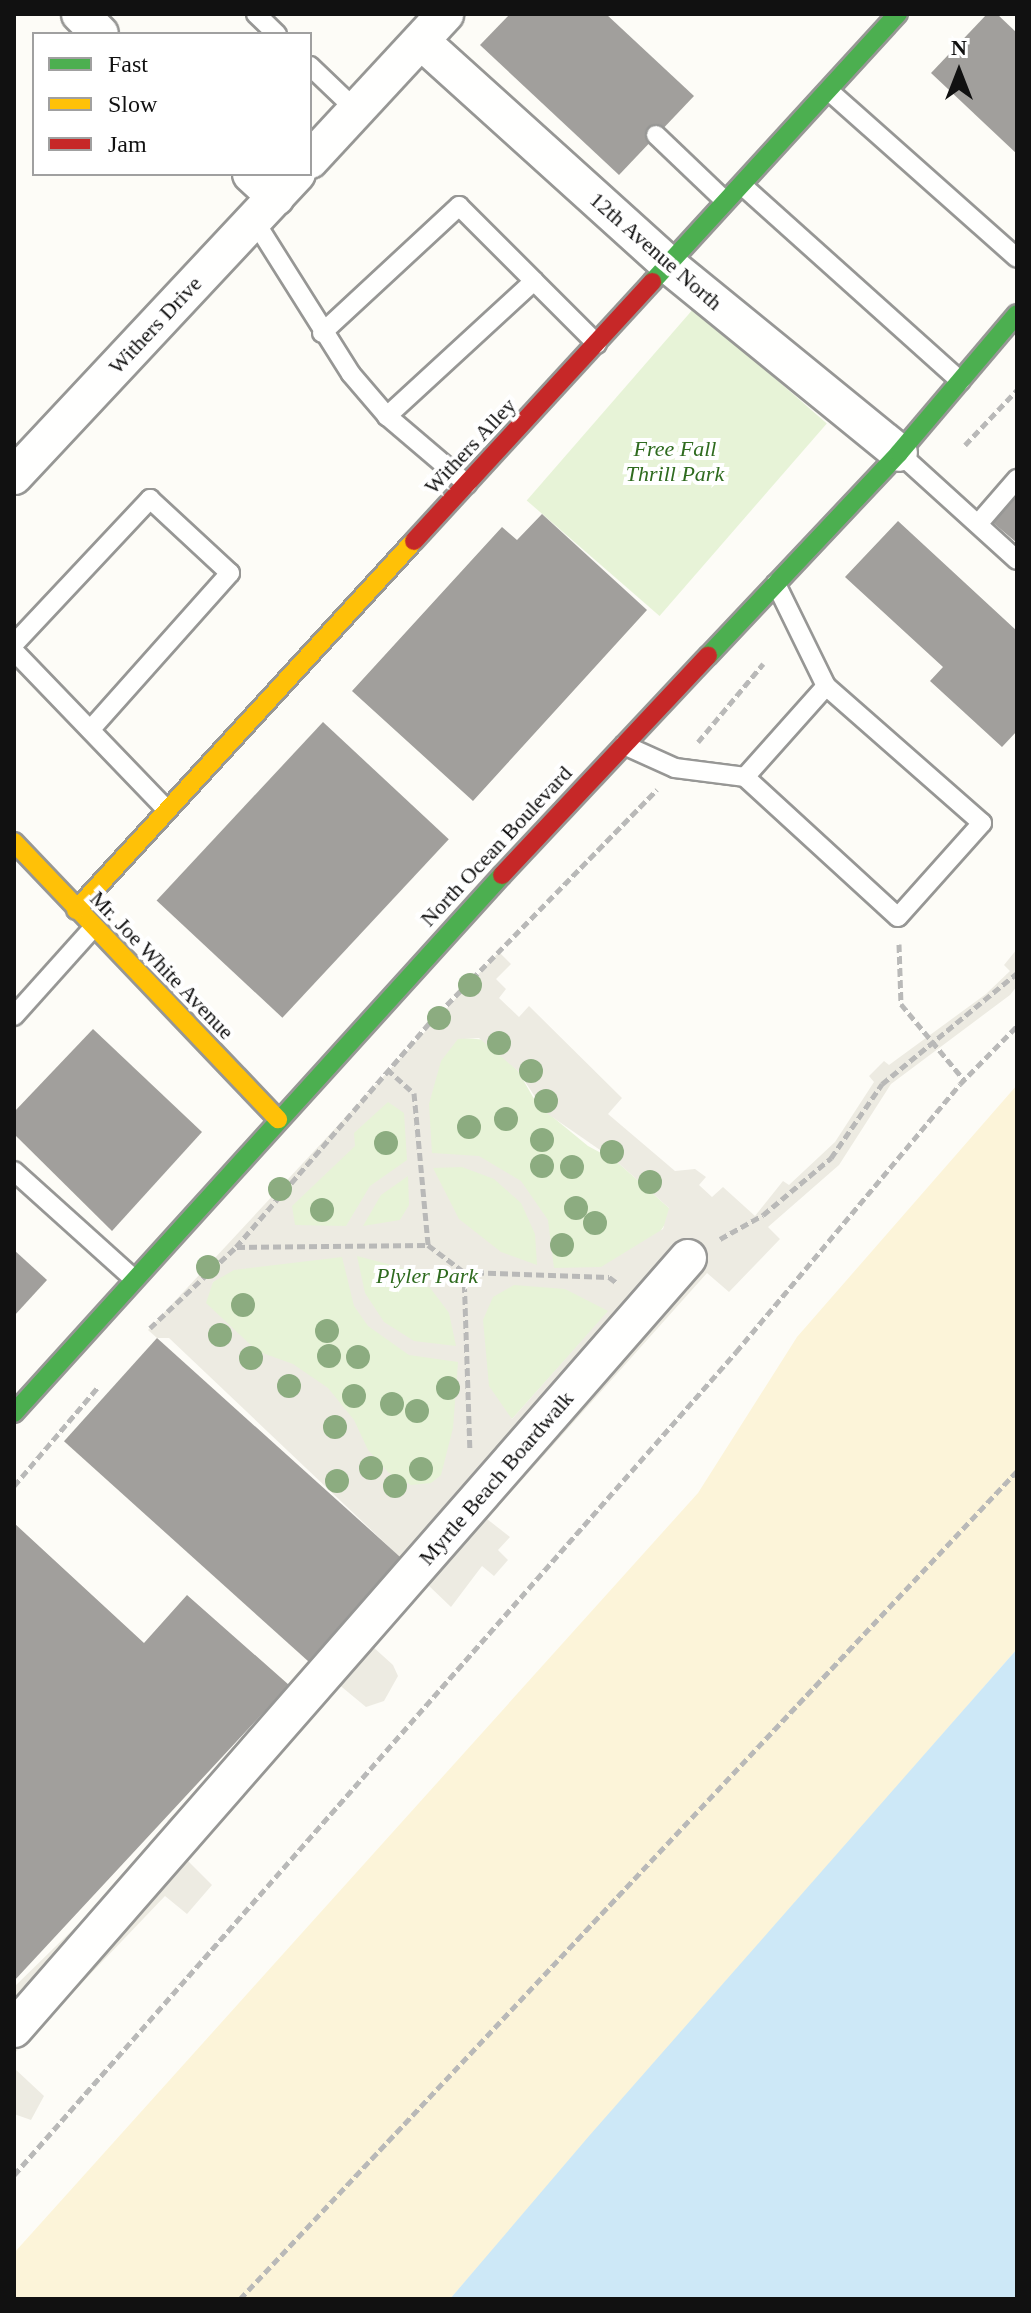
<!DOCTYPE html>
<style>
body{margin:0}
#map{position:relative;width:1031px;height:2313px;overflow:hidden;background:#fdfcf7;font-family:"Times New Roman",serif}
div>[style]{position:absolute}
.green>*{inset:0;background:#e7f3d7;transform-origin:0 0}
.sand>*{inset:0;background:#fcf4d9}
.plaza>*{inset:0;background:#edebe2}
.water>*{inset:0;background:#cde8f7}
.building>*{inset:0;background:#a19f9c;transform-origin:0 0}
.path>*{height:5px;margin-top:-2.5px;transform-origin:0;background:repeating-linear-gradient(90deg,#b9b9b8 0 8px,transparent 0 12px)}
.roads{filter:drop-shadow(2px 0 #979795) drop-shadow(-2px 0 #979795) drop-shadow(0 2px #979795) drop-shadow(0 -2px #979795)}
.lane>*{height:18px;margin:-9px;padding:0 9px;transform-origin:9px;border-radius:9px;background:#fffffe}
.street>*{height:36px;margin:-18px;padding:0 18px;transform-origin:18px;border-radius:18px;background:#fffffe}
.fast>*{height:18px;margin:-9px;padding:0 9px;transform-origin:9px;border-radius:9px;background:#4caf50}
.slow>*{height:18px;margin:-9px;padding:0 9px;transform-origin:9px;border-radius:9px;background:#ffc107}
.jam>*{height:18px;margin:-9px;padding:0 9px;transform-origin:9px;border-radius:9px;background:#c62828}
.trees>*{width:24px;height:24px;margin:-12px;border-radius:50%;background:#8cac80}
span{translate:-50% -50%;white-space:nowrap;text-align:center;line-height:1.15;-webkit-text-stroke:8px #fff;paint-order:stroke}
.street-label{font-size:22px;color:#111}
.park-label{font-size:22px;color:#2f6b1f;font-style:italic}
.frame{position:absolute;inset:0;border:16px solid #111;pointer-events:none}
.legend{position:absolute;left:32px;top:32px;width:280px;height:144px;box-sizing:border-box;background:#fff;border:2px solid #a0a0a0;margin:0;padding:10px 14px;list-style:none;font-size:24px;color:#111}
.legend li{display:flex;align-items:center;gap:16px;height:40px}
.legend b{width:40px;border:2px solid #a0a0a0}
.north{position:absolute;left:919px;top:32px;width:80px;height:80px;-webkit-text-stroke:6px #fff;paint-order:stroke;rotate:0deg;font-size:22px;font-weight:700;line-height:32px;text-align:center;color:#111}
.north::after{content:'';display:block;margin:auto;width:28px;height:36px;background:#111;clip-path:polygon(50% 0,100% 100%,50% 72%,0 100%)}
</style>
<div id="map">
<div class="green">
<i style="left:694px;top:308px;width:176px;height:255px;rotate:41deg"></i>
<i style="clip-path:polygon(440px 1036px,488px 1040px,518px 1071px,537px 1104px,588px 1146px,616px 1161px,669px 1208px,669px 1218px,609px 1311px,512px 1419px,508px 1415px,415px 1516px,188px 1309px)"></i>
</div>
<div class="sand">
<i style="clip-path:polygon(1017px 1085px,1017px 1649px,450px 2299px,14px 2299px,14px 2253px,698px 1493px,797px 1337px)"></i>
</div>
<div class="plaza">
<i style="clip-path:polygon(evenodd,1017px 949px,1017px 986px,1010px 995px,891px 1084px,839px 1165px,768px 1227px,780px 1239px,729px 1292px,707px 1273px,487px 1519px,510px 1537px,498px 1550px,508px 1560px,494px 1576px,482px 1566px,451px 1607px,427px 1584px,372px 1646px,393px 1665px,398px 1676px,384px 1701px,366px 1707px,337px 1683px,185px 1858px,212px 1885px,187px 1914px,165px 1896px,14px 2054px,14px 1987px,176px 1829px,167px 1821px,197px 1794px,405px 1562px,169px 1338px,157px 1338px,148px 1330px,499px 952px,511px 964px,496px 979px,506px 989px,499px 998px,519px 1017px,529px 1006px,622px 1098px,608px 1114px,675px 1171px,695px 1169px,706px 1177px,699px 1185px,712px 1197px,723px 1187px,755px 1216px,783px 1181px,789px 1185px,835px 1142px,874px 1082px,869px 1076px,884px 1061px,889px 1065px,986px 994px,1010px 971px,1004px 965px,1017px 949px,479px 1038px,518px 1071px,545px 1112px,616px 1161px,669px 1208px,663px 1229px,601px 1267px,554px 1268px,548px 1220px,521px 1181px,479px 1156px,432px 1153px,429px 1104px,441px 1061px,458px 1039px,479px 1038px,1017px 949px,388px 1102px,404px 1113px,407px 1160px,370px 1186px,346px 1226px,295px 1225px,292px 1206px,355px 1146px,354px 1133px,388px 1102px,1017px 949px,462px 1167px,494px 1179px,521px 1203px,535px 1234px,537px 1265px,501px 1252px,459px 1219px,433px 1168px,462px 1167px,1017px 949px,408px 1176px,409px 1205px,400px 1220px,363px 1226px,381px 1195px,408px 1176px,1017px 949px,357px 1256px,403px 1268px,431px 1289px,449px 1313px,456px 1346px,414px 1341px,384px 1322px,365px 1293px,357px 1256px,1017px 949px,342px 1257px,354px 1306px,368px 1326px,409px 1355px,458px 1362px,453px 1428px,441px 1475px,431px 1483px,411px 1485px,389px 1473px,368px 1450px,354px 1420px,328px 1388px,293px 1364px,257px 1351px,206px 1303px,213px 1282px,234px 1270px,342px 1257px,1017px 949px,514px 1285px,565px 1289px,608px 1311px,512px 1419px,489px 1386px,483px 1320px,493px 1297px,514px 1285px)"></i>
<i style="clip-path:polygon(14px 2068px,44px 2096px,31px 2120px,14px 2114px)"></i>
</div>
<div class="water">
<i style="clip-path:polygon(1017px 1649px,1017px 2299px,450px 2299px,589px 2136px)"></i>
</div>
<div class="building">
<i style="clip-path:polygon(510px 14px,606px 14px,694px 96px,619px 175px,480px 45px)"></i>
<i style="clip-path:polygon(987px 14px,997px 14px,1017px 33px,1017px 154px,931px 73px)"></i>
<i style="clip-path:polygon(1017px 492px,1017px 543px,991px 521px)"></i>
<i style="clip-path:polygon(542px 514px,647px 610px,473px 801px,352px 691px,502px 527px,517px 540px)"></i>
<i style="clip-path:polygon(898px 521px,1017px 631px,1017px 731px,1002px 747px,930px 681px,943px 667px,845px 577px)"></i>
<i style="left:323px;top:722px;width:172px;height:244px;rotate:43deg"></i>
<i style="clip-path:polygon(93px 1029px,202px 1132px,112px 1231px,14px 1134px,14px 1112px)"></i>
<i style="clip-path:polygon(14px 1250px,47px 1280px,14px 1316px)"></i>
<i style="left:157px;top:1338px;width:329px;height:139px;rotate:42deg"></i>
<i style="clip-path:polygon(14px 1523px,144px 1643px,187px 1595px,289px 1685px,14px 1981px)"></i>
</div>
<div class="path">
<i style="left:965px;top:445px;width:76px;rotate:-46.6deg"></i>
<i style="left:698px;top:742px;width:102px;rotate:-50.2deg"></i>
<i style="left:899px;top:944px;width:60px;rotate:88.1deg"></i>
<i style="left:901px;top:1004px;width:99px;rotate:50.3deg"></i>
<i style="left:387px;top:1069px;width:36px;rotate:42deg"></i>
<i style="left:414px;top:1093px;width:153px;rotate:84.7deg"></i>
<i style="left:720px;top:1239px;width:49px;rotate:-29.2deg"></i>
<i style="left:763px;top:1215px;width:89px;rotate:-40deg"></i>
<i style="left:831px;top:1158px;width:90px;rotate:-55.4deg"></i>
<i style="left:882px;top:1084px;width:175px;rotate:-39.4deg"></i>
<i style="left:237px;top:1247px;width:191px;rotate:-0.6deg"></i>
<i style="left:428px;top:1245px;width:45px;rotate:36.9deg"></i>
<i style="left:464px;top:1272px;width:177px;rotate:88.1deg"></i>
<i style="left:464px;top:1272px;width:145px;rotate:2deg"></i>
<i style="left:609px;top:1277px;width:10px;rotate:37deg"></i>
<i style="left:150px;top:1328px;width:118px;rotate:-43.3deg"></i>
<i style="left:236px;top:1247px;width:297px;rotate:-49.2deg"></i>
<i style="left:430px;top:1022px;width:325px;rotate:-45.7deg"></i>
<i style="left:14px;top:1486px;width:130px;rotate:-49.7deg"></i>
<i style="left:14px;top:2175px;width:1095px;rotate:-48.74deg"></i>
<i style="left:736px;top:1352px;width:349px;rotate:-50.1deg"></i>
<i style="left:960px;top:1084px;width:81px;rotate:-45.5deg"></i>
<i style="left:240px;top:2299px;width:1135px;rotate:-46.82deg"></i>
</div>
<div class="roads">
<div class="lane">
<i style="left:256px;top:14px;width:29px;rotate:44deg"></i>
<i style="left:310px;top:66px;width:64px;rotate:43.7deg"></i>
<i style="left:829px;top:91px;width:251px;rotate:41.6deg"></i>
<i style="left:656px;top:135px;width:95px;rotate:43.7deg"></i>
<i style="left:743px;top:186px;width:292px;rotate:41.9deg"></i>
<i style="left:254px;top:220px;width:182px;rotate:57.8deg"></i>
<i style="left:351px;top:374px;width:55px;rotate:49.4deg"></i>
<i style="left:387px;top:416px;width:105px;rotate:40.4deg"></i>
<i style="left:534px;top:281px;width:89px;rotate:45deg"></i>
<i style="left:322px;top:333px;width:187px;rotate:-42.8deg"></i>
<i style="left:459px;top:206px;width:106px;rotate:45deg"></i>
<i style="left:534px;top:281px;width:200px;rotate:137.4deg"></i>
<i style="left:899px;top:453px;width:159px;rotate:42.2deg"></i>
<i style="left:978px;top:524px;width:60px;rotate:-49.1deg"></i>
<i style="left:14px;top:644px;width:199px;rotate:-46.8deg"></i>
<i style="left:150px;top:499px;width:109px;rotate:42.8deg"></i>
<i style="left:230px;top:573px;width:210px;rotate:131.7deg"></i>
<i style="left:14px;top:651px;width:221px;rotate:46.1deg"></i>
<i style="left:624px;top:745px;width:56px;rotate:24.3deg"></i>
<i style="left:675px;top:768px;width:71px;rotate:7.3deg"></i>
<i style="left:745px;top:777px;width:207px;rotate:42.5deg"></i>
<i style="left:898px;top:917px;width:126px;rotate:-48.2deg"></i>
<i style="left:982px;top:823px;width:208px;rotate:-138.7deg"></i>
<i style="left:826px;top:686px;width:114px;rotate:-116.1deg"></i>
<i style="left:745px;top:777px;width:122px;rotate:-48.3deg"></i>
<i style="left:14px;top:1016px;width:118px;rotate:-48.1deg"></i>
<i style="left:14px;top:1171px;width:161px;rotate:42deg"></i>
</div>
<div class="street">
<i style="left:80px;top:14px;width:28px;rotate:45deg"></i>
<i style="left:421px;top:41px;width:337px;rotate:42.1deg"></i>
<i style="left:671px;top:267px;width:294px;rotate:39.2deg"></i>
<i style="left:310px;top:160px;width:199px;rotate:-47.2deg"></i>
<i style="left:251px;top:174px;width:34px;rotate:43deg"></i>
<i style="left:14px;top:476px;width:414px;rotate:-46.9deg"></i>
<i style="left:14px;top:2029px;width:1024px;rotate:-48.84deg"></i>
</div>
<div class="fast">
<i style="left:652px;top:282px;width:364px;rotate:-47.5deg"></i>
<i style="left:708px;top:656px;width:279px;rotate:-46.7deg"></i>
<i style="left:899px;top:453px;width:182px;rotate:-49.7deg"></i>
<i style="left:14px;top:1413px;width:726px;rotate:-47.79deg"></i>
</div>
<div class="slow">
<i style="left:14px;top:842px;width:383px;rotate:46.4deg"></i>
<i style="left:76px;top:910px;width:500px;rotate:-47.51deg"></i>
</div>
<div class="jam">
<i style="left:414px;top:541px;width:352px;rotate:-47.4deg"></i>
<i style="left:502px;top:875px;width:301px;rotate:-46.8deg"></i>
</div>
</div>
<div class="trees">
<i style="left:470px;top:985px"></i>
<i style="left:439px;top:1018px"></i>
<i style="left:499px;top:1043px"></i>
<i style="left:531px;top:1071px"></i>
<i style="left:546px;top:1101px"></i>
<i style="left:506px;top:1119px"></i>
<i style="left:469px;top:1127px"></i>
<i style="left:542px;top:1140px"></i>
<i style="left:386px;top:1143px"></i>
<i style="left:612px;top:1152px"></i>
<i style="left:542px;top:1166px"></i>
<i style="left:572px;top:1167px"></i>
<i style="left:650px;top:1182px"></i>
<i style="left:280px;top:1189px"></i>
<i style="left:576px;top:1208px"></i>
<i style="left:322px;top:1210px"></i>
<i style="left:595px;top:1223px"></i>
<i style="left:562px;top:1245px"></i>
<i style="left:208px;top:1267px"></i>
<i style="left:243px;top:1305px"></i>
<i style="left:327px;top:1331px"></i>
<i style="left:220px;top:1335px"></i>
<i style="left:329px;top:1356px"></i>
<i style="left:358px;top:1357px"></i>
<i style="left:251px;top:1358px"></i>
<i style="left:289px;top:1386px"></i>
<i style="left:448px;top:1388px"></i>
<i style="left:354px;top:1396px"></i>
<i style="left:392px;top:1404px"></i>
<i style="left:417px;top:1411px"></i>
<i style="left:335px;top:1427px"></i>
<i style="left:371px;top:1468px"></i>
<i style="left:421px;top:1469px"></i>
<i style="left:337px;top:1481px"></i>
<i style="left:395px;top:1486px"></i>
</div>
<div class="street-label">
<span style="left:656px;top:251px;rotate:41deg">12th Avenue North</span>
<span style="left:155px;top:325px;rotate:-47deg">Withers Drive</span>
<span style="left:470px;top:446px;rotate:-47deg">Withers Alley</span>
<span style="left:496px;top:846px;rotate:-47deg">North Ocean Boulevard</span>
<span style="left:162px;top:965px;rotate:46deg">Mr. Joe White Avenue</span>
<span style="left:496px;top:1478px;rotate:-49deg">Myrtle Beach Boardwalk</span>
</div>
<div class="park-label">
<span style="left:675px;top:461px">Free Fall<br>Thrill Park</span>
<span style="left:427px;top:1276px">Plyler Park</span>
</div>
<div class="frame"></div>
<ul class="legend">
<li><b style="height:10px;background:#4caf50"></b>Fast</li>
<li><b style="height:10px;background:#ffc107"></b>Slow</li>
<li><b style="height:10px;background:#c62828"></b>Jam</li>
</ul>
<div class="north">N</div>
</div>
